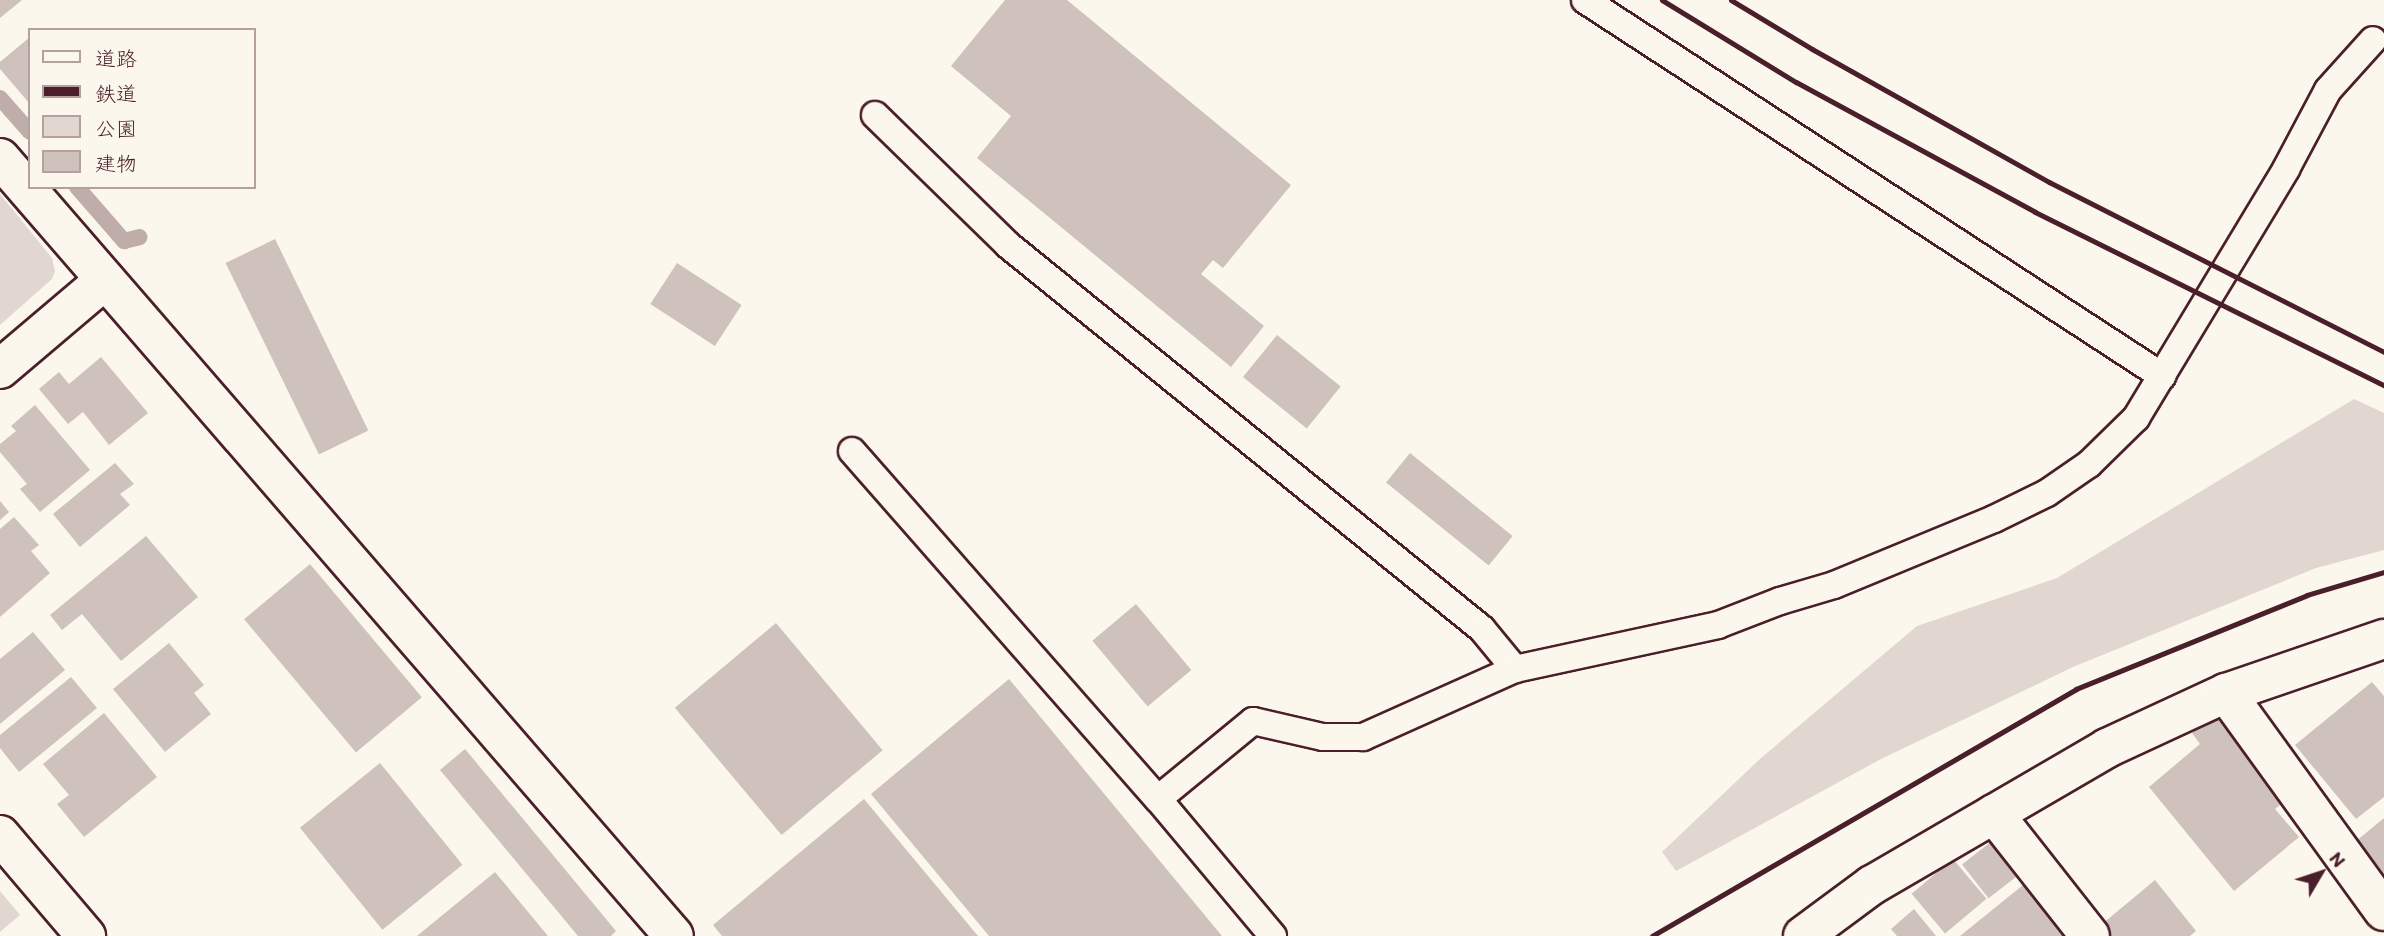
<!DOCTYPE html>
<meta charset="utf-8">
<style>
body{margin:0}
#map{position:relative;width:2384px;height:936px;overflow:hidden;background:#fbf7ec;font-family:Itim,"Klee One",sans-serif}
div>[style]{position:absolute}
.green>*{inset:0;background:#e2d7d0}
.stream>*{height:16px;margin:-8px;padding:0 8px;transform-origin:8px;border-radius:8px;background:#bfadaa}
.building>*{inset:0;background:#cfc2bc;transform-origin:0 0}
.roads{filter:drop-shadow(2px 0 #4a1f2b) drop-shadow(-2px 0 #4a1f2b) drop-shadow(0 2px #4a1f2b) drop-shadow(0 -2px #4a1f2b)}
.service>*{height:26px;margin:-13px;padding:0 13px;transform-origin:13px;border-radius:13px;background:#fbf7ec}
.minor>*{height:38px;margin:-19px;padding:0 19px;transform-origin:19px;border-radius:19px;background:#fbf7ec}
.rail>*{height:5px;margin:-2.5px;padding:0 2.5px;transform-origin:2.5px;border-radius:2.5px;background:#4a1f2b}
span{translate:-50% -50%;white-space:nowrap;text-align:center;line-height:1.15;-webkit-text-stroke:7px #fbf7ec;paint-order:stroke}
.legend{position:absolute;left:28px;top:28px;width:228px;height:161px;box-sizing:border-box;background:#fbf7ec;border:2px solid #b4a19f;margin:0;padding:9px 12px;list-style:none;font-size:21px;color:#4a1f2b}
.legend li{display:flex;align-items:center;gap:14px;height:35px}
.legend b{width:35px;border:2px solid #b4a19f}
.north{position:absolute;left:2286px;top:838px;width:70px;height:70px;-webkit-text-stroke:5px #fbf7ec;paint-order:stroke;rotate:51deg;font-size:19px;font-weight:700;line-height:28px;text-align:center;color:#4a1f2b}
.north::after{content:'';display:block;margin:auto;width:24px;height:32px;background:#4a1f2b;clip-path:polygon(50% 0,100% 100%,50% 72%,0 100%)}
</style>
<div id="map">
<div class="green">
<i style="clip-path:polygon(0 194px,52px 258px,55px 271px,52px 279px,0 325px)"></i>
<i style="clip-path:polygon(2354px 399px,2384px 413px,2384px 550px,2316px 568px,2073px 667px,1881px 759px,1676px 871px,1662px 852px,1761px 758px,1917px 626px,2057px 578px)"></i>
<i style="clip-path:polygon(0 891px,20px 915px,0 932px)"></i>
</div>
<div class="stream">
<i style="left:0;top:98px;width:45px;rotate:48.6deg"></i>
<i style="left:77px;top:187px;width:72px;rotate:49deg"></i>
<i style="left:124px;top:241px;width:16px;rotate:-14deg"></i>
</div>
<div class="building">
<i style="clip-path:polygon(0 0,22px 0,0 18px)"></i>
<i style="clip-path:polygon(1005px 0,1067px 0,1291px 185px,1223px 268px,1213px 260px,1201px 274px,1264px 326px,1231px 367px,977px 158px,1011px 116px,951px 66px)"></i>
<i style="clip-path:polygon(30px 37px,30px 104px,0 69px,0 62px)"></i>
<i style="left:275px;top:239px;width:213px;height:55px;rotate:64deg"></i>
<i style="left:677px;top:263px;width:77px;height:49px;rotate:33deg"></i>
<i style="left:1277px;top:335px;width:82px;height:54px;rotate:39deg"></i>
<i style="clip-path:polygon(101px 357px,148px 413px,109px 445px,83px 412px,68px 424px,39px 389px,59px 372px,69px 384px)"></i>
<i style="clip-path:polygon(35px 405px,90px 470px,40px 512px,20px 489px,27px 484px,0 452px,0 444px,16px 431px,11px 426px)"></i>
<i style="left:1410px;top:453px;width:132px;height:38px;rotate:39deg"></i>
<i style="clip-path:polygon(115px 463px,134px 484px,120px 494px,130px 505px,80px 547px,53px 514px)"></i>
<i style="clip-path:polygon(0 501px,9px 512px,0 520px)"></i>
<i style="clip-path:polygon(14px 517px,39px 545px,31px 551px,50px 573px,0 617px,0 529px)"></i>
<i style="clip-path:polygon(146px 536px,198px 597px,121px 661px,82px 614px,62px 630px,50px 615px)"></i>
<i style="left:310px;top:564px;width:174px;height:86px;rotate:50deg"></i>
<i style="left:1136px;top:604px;width:86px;height:57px;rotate:50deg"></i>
<i style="left:776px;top:623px;width:166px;height:132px;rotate:50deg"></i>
<i style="clip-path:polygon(33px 632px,65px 670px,0 724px,0 659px)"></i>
<i style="clip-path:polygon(169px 643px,204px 685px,194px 693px,211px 714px,165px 752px,113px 689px)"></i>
<i style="clip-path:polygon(71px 677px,97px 708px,19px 772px,0 748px,0 735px)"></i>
<i style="clip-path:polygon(1009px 679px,1222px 936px,989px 936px,871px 794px)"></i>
<i style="clip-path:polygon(2372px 682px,2384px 696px,2384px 797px,2356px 819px,2295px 745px)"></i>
<i style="clip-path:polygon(2223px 708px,2293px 794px,2275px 809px,2299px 837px,2234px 891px,2149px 787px,2200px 744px,2192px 733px)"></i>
<i style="clip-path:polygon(104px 713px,157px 777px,84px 837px,57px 804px,69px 795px,43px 764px)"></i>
<i style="clip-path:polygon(465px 749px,616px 931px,611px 936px,578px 936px,440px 770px)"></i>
<i style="left:380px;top:763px;width:131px;height:103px;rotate:51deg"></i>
<i style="clip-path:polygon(864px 799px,978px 936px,722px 936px,713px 925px)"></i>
<i style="clip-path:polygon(2384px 818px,2384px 888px,2350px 846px)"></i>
<i style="left:1992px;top:841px;width:43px;height:38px;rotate:52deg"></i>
<i style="left:1953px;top:859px;width:52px;height:54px;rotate:50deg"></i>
<i style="clip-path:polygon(495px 872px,548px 936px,417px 936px)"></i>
<i style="clip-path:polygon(2155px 880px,2196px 931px,2190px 936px,2109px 936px,2101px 925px)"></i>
<i style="clip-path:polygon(2028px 881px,2068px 931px,2062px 936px,1960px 936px)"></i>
<i style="clip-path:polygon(1914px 909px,1936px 936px,1897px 936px,1891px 929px)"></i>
</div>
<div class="roads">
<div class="service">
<i style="left:1585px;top:0;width:689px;rotate:33.09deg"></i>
<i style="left:875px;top:115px;width:186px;rotate:44.3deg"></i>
<i style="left:1008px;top:245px;width:610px;rotate:39.01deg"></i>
<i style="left:1482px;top:629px;width:52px;rotate:50.5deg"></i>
<i style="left:852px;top:451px;width:463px;rotate:48.7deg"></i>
<i style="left:1158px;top:799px;width:179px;rotate:50deg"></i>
<i style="left:1158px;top:799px;width:123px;rotate:-39.4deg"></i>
<i style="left:1253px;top:721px;width:72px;rotate:12.9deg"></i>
<i style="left:1323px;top:737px;width:40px"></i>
<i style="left:1363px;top:737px;width:167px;rotate:-24.1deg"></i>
<i style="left:1515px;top:669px;width:208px;rotate:-12.2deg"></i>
<i style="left:1718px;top:625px;width:66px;rotate:-21.2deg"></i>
<i style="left:1780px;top:601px;width:56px;rotate:-16.5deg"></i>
<i style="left:1834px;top:585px;width:173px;rotate:-22.4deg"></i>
<i style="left:1994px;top:519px;width:59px;rotate:-26.1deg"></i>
<i style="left:2047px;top:493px;width:51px;rotate:-34.6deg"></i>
<i style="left:2089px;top:464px;width:66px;rotate:-44.4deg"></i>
<i style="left:2136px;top:418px;width:291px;rotate:-58.9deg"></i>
<i style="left:2286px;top:169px;width:89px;rotate:-62deg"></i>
<i style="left:2328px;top:90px;width:67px;rotate:-48deg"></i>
</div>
<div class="minor">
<i style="left:0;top:158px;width:1029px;rotate:49.1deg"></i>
<i style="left:0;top:369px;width:138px;rotate:-40.3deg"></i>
<i style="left:2226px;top:693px;width:269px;rotate:54.1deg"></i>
<i style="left:1994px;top:814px;width:155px;rotate:51.8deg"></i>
<i style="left:0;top:835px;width:133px;rotate:49.6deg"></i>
<i style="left:1803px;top:936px;width:86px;rotate:-36.5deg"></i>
<i style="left:1872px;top:885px;width:272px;rotate:-30.2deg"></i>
<i style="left:2107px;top:748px;width:131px;rotate:-24.8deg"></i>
<i style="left:2226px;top:693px;width:167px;rotate:-18.9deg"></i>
</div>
</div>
<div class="rail">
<i style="left:1662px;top:0;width:157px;rotate:31.5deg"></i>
<i style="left:1796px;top:82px;width:272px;rotate:28.5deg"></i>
<i style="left:2035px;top:212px;width:390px;rotate:26.4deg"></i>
<i style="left:1731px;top:0;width:95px;rotate:31.2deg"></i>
<i style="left:1812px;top:49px;width:272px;rotate:29.3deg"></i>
<i style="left:2049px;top:182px;width:376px;rotate:26.9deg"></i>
<i style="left:1652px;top:936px;width:491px;rotate:-30.2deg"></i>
<i style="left:2076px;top:689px;width:249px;rotate:-22.1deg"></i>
<i style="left:2307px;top:595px;width:80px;rotate:-16.6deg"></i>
</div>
<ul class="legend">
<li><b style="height:9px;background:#fbf7ec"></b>道路</li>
<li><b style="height:9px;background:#4a1f2b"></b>鉄道</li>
<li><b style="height:19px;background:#e2d7d0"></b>公園</li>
<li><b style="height:19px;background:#cfc2bc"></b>建物</li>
</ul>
<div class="north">N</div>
</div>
